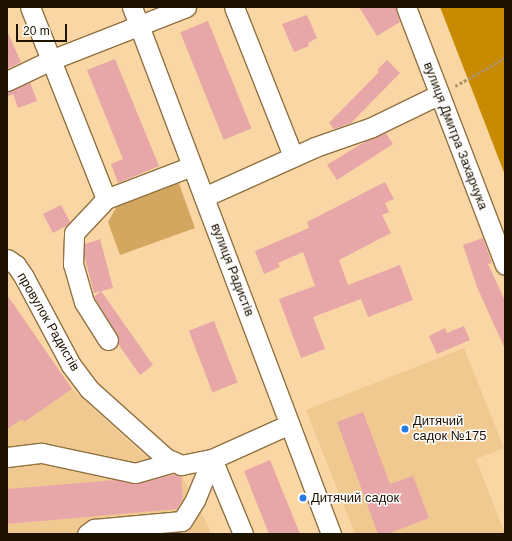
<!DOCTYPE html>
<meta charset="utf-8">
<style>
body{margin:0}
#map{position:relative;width:512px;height:541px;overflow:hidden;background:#f9d6a3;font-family:Arial,sans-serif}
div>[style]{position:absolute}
.built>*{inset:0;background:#f0c990}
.green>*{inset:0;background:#d4a760}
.forest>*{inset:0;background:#c88a01}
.building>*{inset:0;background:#e7a6a8;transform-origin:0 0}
.path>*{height:2.5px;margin-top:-1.25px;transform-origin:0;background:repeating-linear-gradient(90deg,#ad926b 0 3px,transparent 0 5px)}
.roads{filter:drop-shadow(1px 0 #907141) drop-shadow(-1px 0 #907141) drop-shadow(0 1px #907141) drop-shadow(0 -1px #907141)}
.minor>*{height:19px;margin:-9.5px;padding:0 9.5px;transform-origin:9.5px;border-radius:9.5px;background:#fff}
.dots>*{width:11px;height:11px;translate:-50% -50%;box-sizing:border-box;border:2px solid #fdfdfd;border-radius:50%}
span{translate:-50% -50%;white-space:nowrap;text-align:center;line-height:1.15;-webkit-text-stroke:3px #fdfdfd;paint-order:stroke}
.street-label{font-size:13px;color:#1e1201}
.poi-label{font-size:13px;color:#1e1201}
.left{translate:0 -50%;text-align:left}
.frame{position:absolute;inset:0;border:8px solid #1e1201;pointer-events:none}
.scale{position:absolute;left:16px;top:24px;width:51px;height:18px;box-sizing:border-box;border:2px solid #1e1201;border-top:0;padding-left:5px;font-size:12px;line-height:14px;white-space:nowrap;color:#1e1201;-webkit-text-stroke:3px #fdfdfd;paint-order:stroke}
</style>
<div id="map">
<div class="built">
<i style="clip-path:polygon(13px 303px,72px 389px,143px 454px,181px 474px,210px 530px,210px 534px,7px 534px,7px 305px)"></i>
<i style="clip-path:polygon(464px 348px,504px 448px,476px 459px,505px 534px,355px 534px,306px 410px)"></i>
</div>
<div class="green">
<i style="clip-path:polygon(177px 178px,195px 228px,120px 255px,108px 222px,121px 199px)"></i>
</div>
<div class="forest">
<i style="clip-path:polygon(440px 7px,505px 7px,505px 175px)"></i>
</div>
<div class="building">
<i style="clip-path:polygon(359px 7px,395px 7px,400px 22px,377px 36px)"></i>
<i style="clip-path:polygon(307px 15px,317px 38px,308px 43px,309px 46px,294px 52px,282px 24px)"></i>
<i style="left:208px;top:21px;width:116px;height:30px;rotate:68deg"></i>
<i style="clip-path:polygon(7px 31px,21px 62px,7px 69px)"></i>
<i style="clip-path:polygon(115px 59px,159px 166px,118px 183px,111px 164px,123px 159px,87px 70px)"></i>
<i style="clip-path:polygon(387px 60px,400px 73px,351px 123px,334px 129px,329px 123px,379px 72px,377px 70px)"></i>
<i style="clip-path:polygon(30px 82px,37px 101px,18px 108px,13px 94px,7px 97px,7px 92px)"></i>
<i style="clip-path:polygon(386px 133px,393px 144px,337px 180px,327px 165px,366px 141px)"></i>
<i style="clip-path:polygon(385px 182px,394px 199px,385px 203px,389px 212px,382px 215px,391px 233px,339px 260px,348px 285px,400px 265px,413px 300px,368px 317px,361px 299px,313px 317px,325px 349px,301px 358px,279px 299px,315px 286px,303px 252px,278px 263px,280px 267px,264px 274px,255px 251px,309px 228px,307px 222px)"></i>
<i style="clip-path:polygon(61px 205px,70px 222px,66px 226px,53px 233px,43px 214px)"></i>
<i style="clip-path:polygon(483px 238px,492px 263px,488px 264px,505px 301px,505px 349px,477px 287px,463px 245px)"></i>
<i style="clip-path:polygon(100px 239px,113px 288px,94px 293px,84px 255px,85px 244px)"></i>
<i style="clip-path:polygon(101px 291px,153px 365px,140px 375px,118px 344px,117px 334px,94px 297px)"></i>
<i style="clip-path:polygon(7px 295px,72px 389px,24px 422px,22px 419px,7px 429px)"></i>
<i style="left:214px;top:321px;width:66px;height:27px;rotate:69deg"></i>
<i style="clip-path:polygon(464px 326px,470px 340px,437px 354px,429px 336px,445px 328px,447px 333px)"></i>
<i style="clip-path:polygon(363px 412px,390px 484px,413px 476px,429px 518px,387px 534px,378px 534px,337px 422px)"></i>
<i style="clip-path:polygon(270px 460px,300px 534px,269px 534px,244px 471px)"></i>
<i style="clip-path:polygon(176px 475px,181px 476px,183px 498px,177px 509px,7px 524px,7px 489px,116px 480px,138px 484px,166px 476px)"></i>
</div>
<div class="path">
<i style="left:455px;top:86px;width:57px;rotate:-29.2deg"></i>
</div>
<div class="roads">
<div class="minor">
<i style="left:30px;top:7px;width:206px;rotate:68.4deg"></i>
<i style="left:132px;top:7px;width:563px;rotate:69.31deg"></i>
<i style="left:234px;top:7px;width:160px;rotate:68.4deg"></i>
<i style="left:406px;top:7px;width:276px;rotate:69deg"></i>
<i style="left:7px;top:81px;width:49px;rotate:-25.5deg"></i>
<i style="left:51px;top:60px;width:145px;rotate:-21.4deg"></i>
<i style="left:204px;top:197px;width:122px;rotate:-24.2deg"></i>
<i style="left:315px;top:147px;width:60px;rotate:-19.3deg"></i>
<i style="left:372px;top:127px;width:73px;rotate:-25.9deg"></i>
<i style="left:7px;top:259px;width:11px;rotate:34deg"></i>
<i style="left:16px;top:265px;width:14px;rotate:56deg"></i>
<i style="left:24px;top:277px;width:100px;rotate:61.9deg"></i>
<i style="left:71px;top:365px;width:30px;rotate:53deg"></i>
<i style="left:89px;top:389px;width:103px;rotate:41.9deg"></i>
<i style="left:166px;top:458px;width:17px;rotate:25deg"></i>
<i style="left:181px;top:465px;width:32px;rotate:-11deg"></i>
<i style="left:212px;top:459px;width:85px;rotate:-24.2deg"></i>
<i style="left:108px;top:340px;width:45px;rotate:-122.3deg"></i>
<i style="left:84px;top:302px;width:40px;rotate:-106deg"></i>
<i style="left:73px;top:264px;width:31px;rotate:-88deg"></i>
<i style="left:74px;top:233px;width:47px;rotate:-46.7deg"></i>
<i style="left:106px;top:199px;width:92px;rotate:-21deg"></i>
<i style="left:7px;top:457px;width:35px;rotate:-7deg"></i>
<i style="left:42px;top:453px;width:95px;rotate:12.1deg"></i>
<i style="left:135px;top:473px;width:41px;rotate:-15.8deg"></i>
<i style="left:87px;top:534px;width:9px;rotate:-36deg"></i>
<i style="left:94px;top:529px;width:88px;rotate:-5.2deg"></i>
<i style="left:182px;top:521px;width:25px;rotate:-58deg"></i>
<i style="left:195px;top:500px;width:44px;rotate:-67.5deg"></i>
<i style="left:212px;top:459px;width:81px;rotate:67.5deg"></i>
</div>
</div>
<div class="dots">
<i style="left:405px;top:429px;background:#2778e3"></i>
<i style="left:303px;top:498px;background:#2778e3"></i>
</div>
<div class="street-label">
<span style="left:455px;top:136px;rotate:69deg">вулиця Дмитра Захарчука</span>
<span style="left:232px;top:270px;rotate:69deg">вулиця Радистів</span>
<span style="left:48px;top:322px;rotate:60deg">провулок Радистів</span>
</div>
<div class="poi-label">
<span class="left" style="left:413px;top:429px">Дитячий<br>садок №175</span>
<span class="left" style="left:311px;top:498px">Дитячий садок</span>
</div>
<div class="frame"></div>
<div class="scale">20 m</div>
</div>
